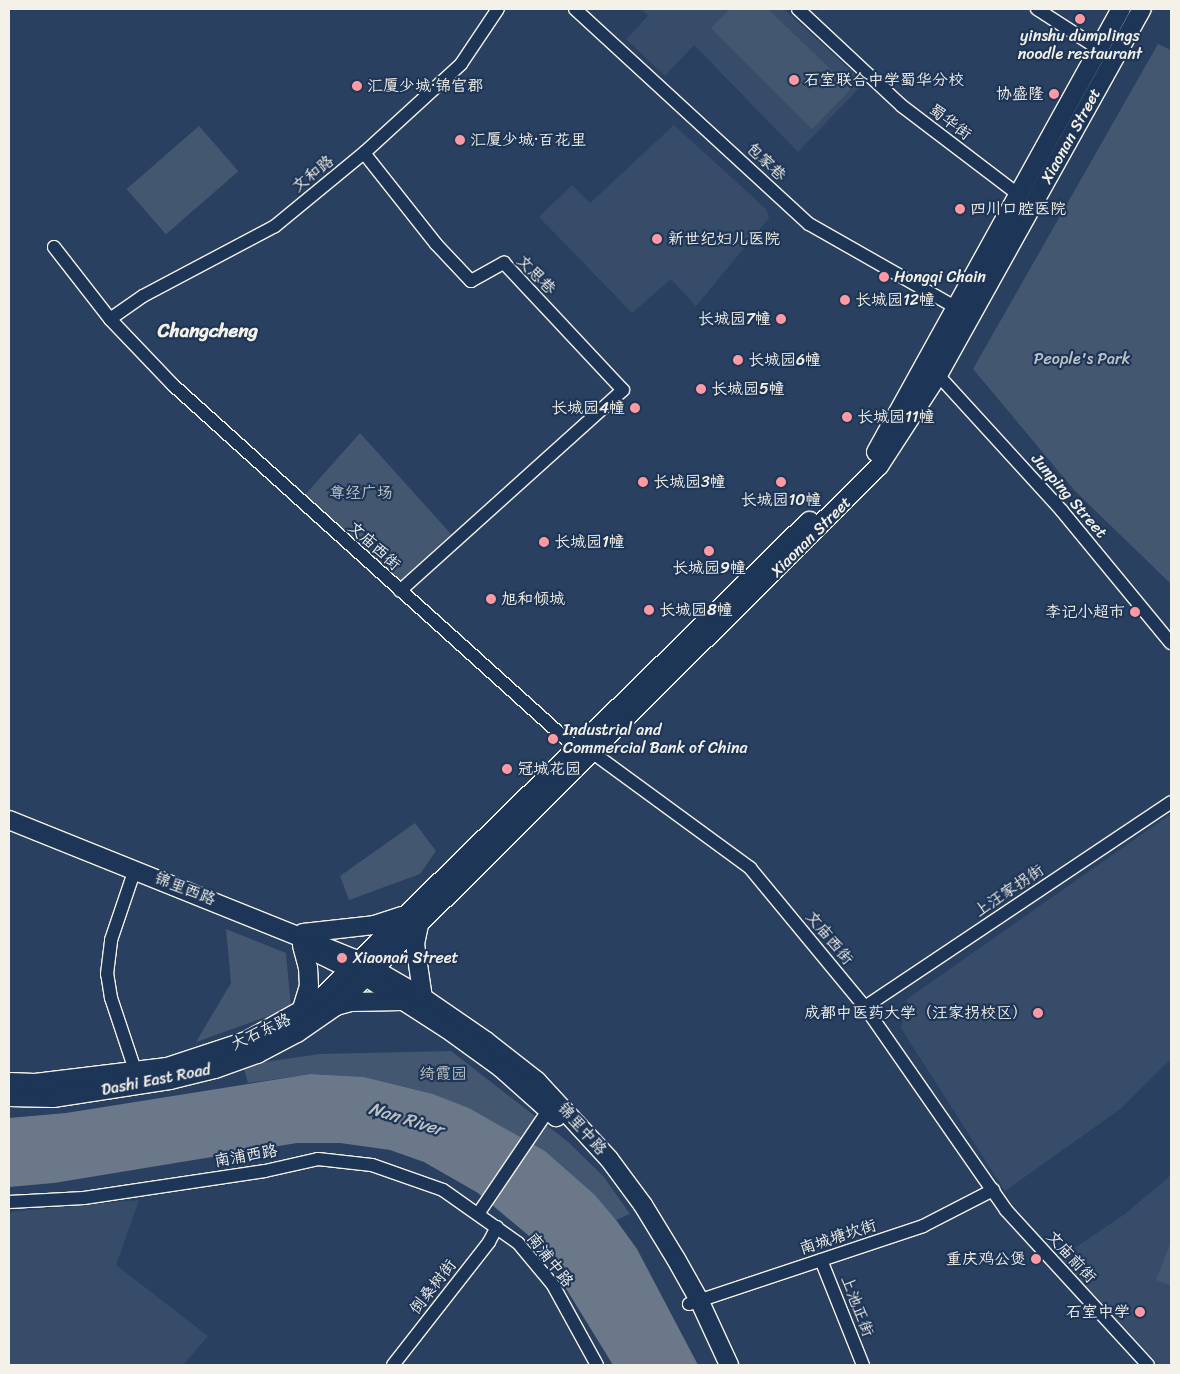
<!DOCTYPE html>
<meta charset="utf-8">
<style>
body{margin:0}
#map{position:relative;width:1180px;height:1374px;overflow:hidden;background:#2a4060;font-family:Sriracha,"LXGW WenKai TC",sans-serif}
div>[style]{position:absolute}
.built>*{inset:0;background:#374c69}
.green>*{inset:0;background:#445771;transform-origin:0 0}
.water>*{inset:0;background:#6a788a}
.roads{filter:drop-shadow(1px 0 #f4f1e8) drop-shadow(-1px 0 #f4f1e8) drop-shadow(0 1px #f4f1e8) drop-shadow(0 -1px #f4f1e8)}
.street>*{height:12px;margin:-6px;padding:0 6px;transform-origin:6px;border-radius:6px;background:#1d3557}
.secondary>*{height:18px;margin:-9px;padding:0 9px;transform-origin:9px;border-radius:9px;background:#1d3557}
.dots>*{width:14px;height:14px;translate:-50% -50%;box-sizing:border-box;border:2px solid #1d3557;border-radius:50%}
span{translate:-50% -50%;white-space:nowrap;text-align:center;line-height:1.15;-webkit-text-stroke:4.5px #1d3557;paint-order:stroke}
.poi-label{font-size:16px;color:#f4f1e8}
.left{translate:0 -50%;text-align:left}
.right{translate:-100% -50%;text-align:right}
.street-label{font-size:16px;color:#f4f1e8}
.park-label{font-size:16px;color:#bfc3c4}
.water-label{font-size:18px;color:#bdc1c2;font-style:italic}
.quarter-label{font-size:19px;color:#f4f1e8;font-weight:700}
.frame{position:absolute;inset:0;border:10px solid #f4f1e8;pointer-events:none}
</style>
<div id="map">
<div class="built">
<i style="clip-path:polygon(642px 9px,784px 9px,864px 83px,798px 152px,694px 45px,665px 76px,626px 39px,648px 16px)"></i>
<i style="clip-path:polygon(674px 125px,766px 209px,769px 218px,696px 306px,671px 279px,632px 313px,539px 217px,572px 185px,590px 203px)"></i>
<i style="clip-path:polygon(1171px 814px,1171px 1059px,1119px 1110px,1005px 1191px,901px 1028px,907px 999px)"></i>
<i style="clip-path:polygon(1171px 1175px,1171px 1365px,1159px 1365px,1060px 1258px,1125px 1214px)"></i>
<i style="clip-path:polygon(139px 1200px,116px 1265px,208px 1336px,183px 1365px,9px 1365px,9px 1212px)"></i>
</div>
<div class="green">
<i style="clip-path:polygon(730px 9px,768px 9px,851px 89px,812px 129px,711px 28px)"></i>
<i style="clip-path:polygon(1158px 44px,1171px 50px,1171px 584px,1075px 491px,973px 369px)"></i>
<i style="left:199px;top:126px;width:60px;height:96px;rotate:49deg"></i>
<i style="clip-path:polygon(360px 433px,451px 534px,399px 582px,304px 496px)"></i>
<i style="clip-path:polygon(415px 823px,436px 851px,420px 874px,349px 900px,340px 876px)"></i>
<i style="clip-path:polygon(226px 929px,286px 953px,291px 1008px,196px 1042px,231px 983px)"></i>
<i style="clip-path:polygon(451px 1051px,567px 1141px,603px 1176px,630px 1214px,616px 1220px,595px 1195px,545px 1151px,469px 1108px,433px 1094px,364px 1077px,310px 1074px,248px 1083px,243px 1065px,320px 1054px)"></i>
<i style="clip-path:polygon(1171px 1241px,1171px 1286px,1156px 1280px)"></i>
</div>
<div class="water">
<i style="clip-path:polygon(310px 1074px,364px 1077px,433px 1094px,469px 1108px,545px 1151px,595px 1195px,616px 1220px,637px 1249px,698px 1365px,613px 1365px,546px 1256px,528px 1235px,478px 1193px,424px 1162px,390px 1150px,340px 1143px,297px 1143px,54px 1183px,9px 1187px,9px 1118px,66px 1113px)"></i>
</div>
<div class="roads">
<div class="street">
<i style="left:575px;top:9px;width:318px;rotate:42.6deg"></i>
<i style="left:809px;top:224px;width:170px;rotate:29.6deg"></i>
<i style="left:798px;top:9px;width:142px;rotate:43deg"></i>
<i style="left:902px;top:106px;width:148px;rotate:37.3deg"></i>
<i style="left:1037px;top:9px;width:74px;rotate:32.8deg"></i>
<i style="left:364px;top:153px;width:116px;rotate:51.6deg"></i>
<i style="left:436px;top:244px;width:51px;rotate:46.6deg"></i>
<i style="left:471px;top:281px;width:38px;rotate:-29deg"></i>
<i style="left:504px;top:263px;width:174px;rotate:46.9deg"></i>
<i style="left:623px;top:390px;width:300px;rotate:138deg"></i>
<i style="left:54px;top:247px;width:91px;rotate:52.1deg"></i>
<i style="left:110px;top:319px;width:91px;rotate:46.3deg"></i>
<i style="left:173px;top:385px;width:545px;rotate:42.03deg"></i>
<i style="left:110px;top:319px;width:40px;rotate:-34.9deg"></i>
<i style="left:143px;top:296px;width:149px;rotate:-27.9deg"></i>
<i style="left:275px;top:226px;width:115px;rotate:-39.4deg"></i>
<i style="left:364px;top:153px;width:132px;rotate:-42.5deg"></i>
<i style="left:461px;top:64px;width:66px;rotate:-56.1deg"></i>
<i style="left:938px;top:375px;width:184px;rotate:47.6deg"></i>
<i style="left:1062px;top:511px;width:171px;rotate:50.5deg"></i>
<i style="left:593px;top:753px;width:195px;rotate:36.2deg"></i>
<i style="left:750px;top:868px;width:180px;rotate:50.4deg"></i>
<i style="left:865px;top:1007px;width:247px;rotate:55.2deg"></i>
<i style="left:1006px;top:1210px;width:210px;rotate:47.5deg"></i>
<i style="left:865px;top:1007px;width:368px;rotate:-33.8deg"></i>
<i style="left:135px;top:1070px;width:76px;rotate:-108.4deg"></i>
<i style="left:111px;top:998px;width:24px;rotate:-99deg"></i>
<i style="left:107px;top:974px;width:34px;rotate:-83deg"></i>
<i style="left:111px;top:940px;width:75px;rotate:-71.3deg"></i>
<i style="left:9px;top:1202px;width:75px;rotate:-3.1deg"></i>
<i style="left:84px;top:1198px;width:183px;rotate:-8.5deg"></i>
<i style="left:265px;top:1171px;width:54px;rotate:-12.8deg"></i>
<i style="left:318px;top:1159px;width:54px;rotate:6.3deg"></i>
<i style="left:372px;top:1165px;width:75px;rotate:19.4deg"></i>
<i style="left:443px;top:1190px;width:92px;rotate:35.2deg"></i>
<i style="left:518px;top:1243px;width:55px;rotate:50.2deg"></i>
<i style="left:553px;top:1285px;width:91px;rotate:61.2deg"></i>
<i style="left:478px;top:1214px;width:127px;rotate:-55.9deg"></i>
<i style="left:821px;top:1260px;width:113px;rotate:68.2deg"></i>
<i style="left:689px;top:1304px;width:247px;rotate:-18.4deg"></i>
<i style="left:923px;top:1226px;width:79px;rotate:-27.2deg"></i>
<i style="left:393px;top:1365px;width:156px;rotate:-52deg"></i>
<i style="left:489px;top:1242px;width:17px;rotate:-62deg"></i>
</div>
<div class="secondary">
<i style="left:876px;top:452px;width:506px;rotate:-61.06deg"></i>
<i style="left:9px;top:820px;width:378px;rotate:21.9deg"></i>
<i style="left:360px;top:961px;width:72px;rotate:30.1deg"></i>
<i style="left:422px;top:997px;width:78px;rotate:34.5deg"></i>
<i style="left:486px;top:1041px;width:65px;rotate:38.1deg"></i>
<i style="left:537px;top:1081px;width:106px;rotate:47.3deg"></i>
<i style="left:609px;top:1159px;width:57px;rotate:53.5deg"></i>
<i style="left:643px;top:1205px;width:63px;rotate:58.6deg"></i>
<i style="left:676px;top:1259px;width:47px;rotate:60.7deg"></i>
<i style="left:699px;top:1300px;width:72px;rotate:65.2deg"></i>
<i style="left:419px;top:925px;width:19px;rotate:102deg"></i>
<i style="left:415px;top:944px;width:55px;rotate:81.6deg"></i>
<i style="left:303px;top:933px;width:71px;rotate:-6.4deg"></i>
<i style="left:374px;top:925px;width:29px;rotate:-18deg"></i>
<i style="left:317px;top:953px;width:55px;rotate:26.1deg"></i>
<i style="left:366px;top:977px;width:96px;rotate:32.7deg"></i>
<i style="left:447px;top:1029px;width:67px;rotate:35.8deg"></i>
<i style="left:501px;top:1068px;width:74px;rotate:41.7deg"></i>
<i style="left:336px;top:1006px;width:16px;rotate:-15deg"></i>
<i style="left:351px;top:1002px;width:51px;rotate:-1.1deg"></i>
<i style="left:301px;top:1012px;width:27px;rotate:-73deg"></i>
<i style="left:309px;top:986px;width:18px;rotate:-93deg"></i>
<i style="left:308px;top:968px;width:23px;rotate:-105deg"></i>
<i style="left:9px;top:1082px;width:26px;rotate:2deg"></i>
<i style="left:35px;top:1083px;width:133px;rotate:-6.9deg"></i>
<i style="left:167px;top:1067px;width:83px;rotate:-18.2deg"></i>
<i style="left:246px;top:1041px;width:82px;rotate:-29.1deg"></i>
<i style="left:318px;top:1001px;width:687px;rotate:-44.35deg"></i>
<i style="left:9px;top:1097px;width:44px;rotate:1.3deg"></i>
<i style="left:53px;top:1098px;width:118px;rotate:-8.7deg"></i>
<i style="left:170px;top:1080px;width:46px;rotate:-13.7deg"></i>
<i style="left:215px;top:1069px;width:45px;rotate:-19.7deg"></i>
<i style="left:257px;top:1054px;width:45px;rotate:-27.7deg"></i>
<i style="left:297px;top:1033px;width:47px;rotate:-34.7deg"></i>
<i style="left:336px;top:1006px;width:42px;rotate:-44deg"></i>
<i style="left:366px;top:977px;width:724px;rotate:-44.89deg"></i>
<i style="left:879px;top:466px;width:108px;rotate:-57deg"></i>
<i style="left:938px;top:375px;width:419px;rotate:-60.9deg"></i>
</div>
</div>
<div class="dots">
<i style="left:1080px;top:19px;background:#ff9aa2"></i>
<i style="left:794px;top:80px;background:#ff9aa2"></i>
<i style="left:357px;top:86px;background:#ff9aa2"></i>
<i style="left:1054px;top:94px;background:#ff9aa2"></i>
<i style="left:460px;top:140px;background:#ff9aa2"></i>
<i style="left:960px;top:209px;background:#ff9aa2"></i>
<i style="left:657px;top:239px;background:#ff9aa2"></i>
<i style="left:884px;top:277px;background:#ff9aa2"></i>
<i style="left:845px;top:300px;background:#ff9aa2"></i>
<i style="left:781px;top:319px;background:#ff9aa2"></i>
<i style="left:738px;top:360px;background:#ff9aa2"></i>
<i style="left:701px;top:389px;background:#ff9aa2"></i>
<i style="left:635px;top:408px;background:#ff9aa2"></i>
<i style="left:847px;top:417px;background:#ff9aa2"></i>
<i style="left:643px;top:482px;background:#ff9aa2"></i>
<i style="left:781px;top:482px;background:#ff9aa2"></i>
<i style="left:544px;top:542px;background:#ff9aa2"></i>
<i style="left:709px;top:551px;background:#ff9aa2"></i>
<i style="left:491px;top:599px;background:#ff9aa2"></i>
<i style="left:649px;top:610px;background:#ff9aa2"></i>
<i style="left:1135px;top:612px;background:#ff9aa2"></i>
<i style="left:553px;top:739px;background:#ff9aa2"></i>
<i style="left:507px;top:769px;background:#ff9aa2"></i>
<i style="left:342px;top:958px;background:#ff9aa2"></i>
<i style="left:1038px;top:1013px;background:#ff9aa2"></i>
<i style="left:1036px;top:1259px;background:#ff9aa2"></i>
<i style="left:1140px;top:1312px;background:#ff9aa2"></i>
</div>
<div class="poi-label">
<span style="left:1080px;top:45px">yinshu dumplings<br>noodle restaurant</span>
<span class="left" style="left:804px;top:80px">石室联合中学蜀华分校</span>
<span class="left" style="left:367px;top:86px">汇厦少城·锦官郡</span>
<span class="right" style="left:1044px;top:94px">协盛隆</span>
<span class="left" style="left:470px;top:140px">汇厦少城·百花里</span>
<span class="left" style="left:970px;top:209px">四川口腔医院</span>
<span class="left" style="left:668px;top:239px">新世纪妇儿医院</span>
<span class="left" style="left:894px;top:277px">Hongqi Chain</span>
<span class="left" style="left:855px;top:300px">长城园12幢</span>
<span class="right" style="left:771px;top:319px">长城园7幢</span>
<span class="left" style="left:748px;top:360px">长城园6幢</span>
<span class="left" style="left:711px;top:389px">长城园5幢</span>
<span class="right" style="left:625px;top:408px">长城园4幢</span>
<span class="left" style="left:857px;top:417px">长城园11幢</span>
<span class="left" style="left:653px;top:482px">长城园3幢</span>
<span style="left:781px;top:500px">长城园10幢</span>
<span class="left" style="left:554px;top:542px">长城园1幢</span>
<span style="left:709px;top:568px">长城园9幢</span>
<span class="left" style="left:501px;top:599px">旭和倾城</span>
<span class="left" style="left:659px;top:610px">长城园8幢</span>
<span class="right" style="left:1125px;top:612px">李记小超市</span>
<span class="left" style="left:563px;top:739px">Industrial and<br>Commercial Bank of China</span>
<span class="left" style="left:517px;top:769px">冠城花园</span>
<span class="left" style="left:353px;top:958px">Xiaonan Street</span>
<span class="right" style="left:1028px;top:1013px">成都中医药大学（汪家拐校区）</span>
<span class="right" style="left:1026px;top:1259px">重庆鸡公煲</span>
<span class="right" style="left:1130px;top:1312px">石室中学</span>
</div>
<div class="street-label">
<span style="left:950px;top:122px;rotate:37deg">蜀华街</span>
<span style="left:1071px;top:136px;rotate:-61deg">Xiaonan Street</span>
<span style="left:766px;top:162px;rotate:43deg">包家巷</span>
<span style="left:313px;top:174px;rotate:-39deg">文和路</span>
<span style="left:536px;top:275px;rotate:45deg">文思巷</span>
<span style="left:1069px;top:496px;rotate:49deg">Junping Street</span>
<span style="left:811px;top:537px;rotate:-45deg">Xiaonan Street</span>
<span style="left:374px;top:546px;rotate:42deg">文庙西街</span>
<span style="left:185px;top:889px;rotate:21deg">锦里西路</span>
<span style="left:1009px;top:891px;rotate:-34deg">上汪家拐街</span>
<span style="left:829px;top:938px;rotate:50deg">文庙西街</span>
<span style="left:261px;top:1032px;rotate:-25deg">大石东路</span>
<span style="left:156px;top:1080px;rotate:-11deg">Dashi East Road</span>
<span style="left:582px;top:1129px;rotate:48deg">锦里中路</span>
<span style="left:246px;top:1156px;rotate:-10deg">南浦西路</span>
<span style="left:838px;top:1237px;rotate:-18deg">南城塘坎街</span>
<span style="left:1071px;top:1257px;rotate:47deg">文庙前街</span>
<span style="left:550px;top:1260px;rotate:52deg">南浦中路</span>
<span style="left:433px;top:1287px;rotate:-52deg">倒桑树街</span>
<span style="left:857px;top:1306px;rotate:69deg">上池正街</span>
</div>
<div class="park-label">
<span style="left:1082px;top:359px">People's Park</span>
<span style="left:361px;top:493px">尊经广场</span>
<span style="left:443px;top:1074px">绮霞园</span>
</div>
<div class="water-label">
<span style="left:406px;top:1119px;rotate:17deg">Nan River</span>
</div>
<div class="quarter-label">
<span style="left:208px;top:331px">Changcheng</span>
</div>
<div class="frame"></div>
</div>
